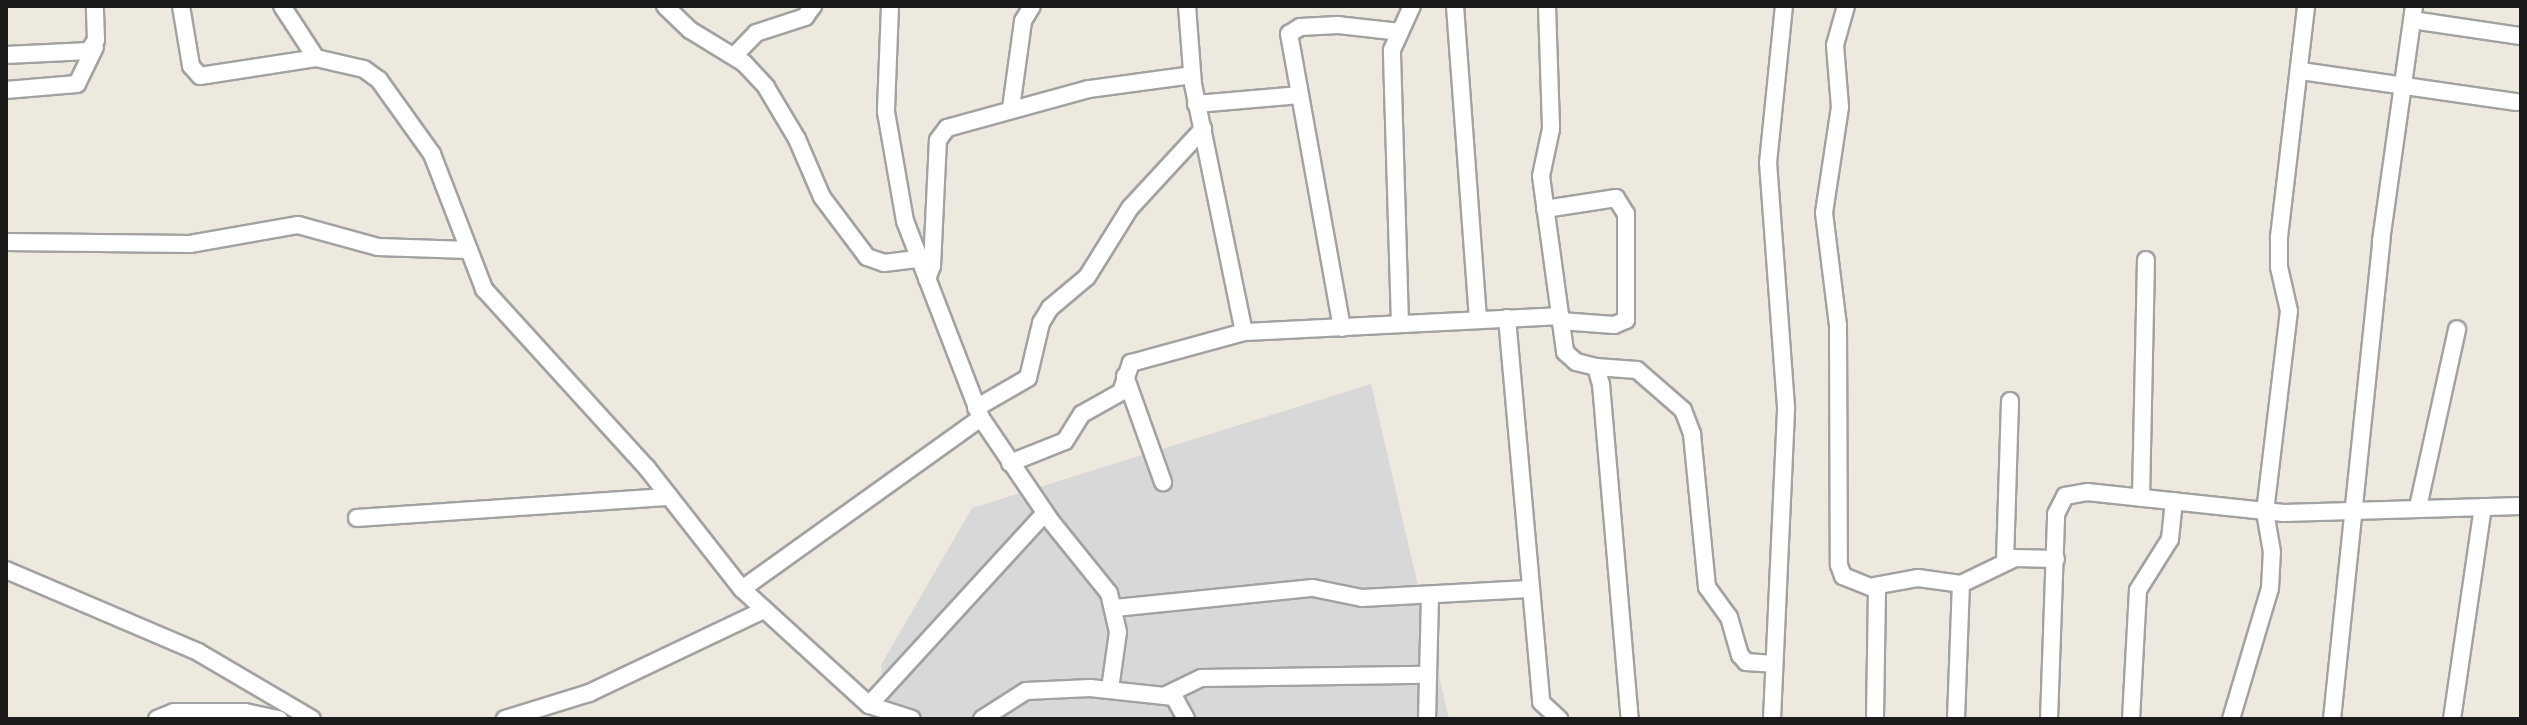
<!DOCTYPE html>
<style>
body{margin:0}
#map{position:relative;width:2527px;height:725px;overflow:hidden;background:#eee9df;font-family:Lato,sans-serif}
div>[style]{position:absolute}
.residential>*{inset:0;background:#d9d8d8}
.roads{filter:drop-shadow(2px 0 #a2a2a2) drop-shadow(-2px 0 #a2a2a2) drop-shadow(0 2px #a2a2a2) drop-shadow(0 -2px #a2a2a2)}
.street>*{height:16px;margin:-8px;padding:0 8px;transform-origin:8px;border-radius:8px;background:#fff}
span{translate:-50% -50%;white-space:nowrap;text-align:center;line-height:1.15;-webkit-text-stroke:8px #fff;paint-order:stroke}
.frame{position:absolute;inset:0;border:8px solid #1b1b1b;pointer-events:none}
</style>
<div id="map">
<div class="residential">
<i style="clip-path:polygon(1371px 384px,1449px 719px,886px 719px,881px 665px,972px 508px)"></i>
</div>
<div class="roads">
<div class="street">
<i style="left:181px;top:6px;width:61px;rotate:80.5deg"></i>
<i style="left:191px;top:66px;width:13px;rotate:48deg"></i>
<i style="left:200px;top:76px;width:117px;rotate:-8.8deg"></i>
<i style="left:282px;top:6px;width:62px;rotate:56.8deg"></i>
<i style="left:316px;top:58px;width:49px;rotate:12.9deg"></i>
<i style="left:364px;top:69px;width:19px;rotate:36deg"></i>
<i style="left:379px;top:80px;width:91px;rotate:54.4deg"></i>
<i style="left:432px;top:154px;width:145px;rotate:68.9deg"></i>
<i style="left:484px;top:289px;width:242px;rotate:47.7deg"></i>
<i style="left:647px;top:468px;width:154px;rotate:51.9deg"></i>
<i style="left:742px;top:589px;width:172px;rotate:42.4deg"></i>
<i style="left:869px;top:705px;width:45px;rotate:18deg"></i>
<i style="left:665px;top:6px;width:35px;rotate:44deg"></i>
<i style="left:690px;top:30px;width:63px;rotate:31.4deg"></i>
<i style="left:744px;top:63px;width:33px;rotate:47deg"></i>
<i style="left:766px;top:87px;width:61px;rotate:59.2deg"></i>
<i style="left:797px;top:139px;width:63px;rotate:66.7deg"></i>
<i style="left:822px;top:197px;width:75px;rotate:53.1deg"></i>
<i style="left:867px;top:257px;width:18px;rotate:19deg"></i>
<i style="left:884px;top:263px;width:35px;rotate:-7deg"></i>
<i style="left:890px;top:6px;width:106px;rotate:92.2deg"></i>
<i style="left:886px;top:112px;width:111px;rotate:80.1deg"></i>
<i style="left:905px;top:221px;width:211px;rotate:68.9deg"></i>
<i style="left:981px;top:418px;width:123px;rotate:55.9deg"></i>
<i style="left:1050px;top:520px;width:94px;rotate:51.1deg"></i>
<i style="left:1109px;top:593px;width:40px;rotate:77deg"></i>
<i style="left:1118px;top:632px;width:58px;rotate:98deg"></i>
<i style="left:1187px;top:6px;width:78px;rotate:85.6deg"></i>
<i style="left:1193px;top:84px;width:253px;rotate:78.4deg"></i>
<i style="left:1244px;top:332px;width:315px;rotate:-2.9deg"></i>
<i style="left:1455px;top:6px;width:314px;rotate:85.8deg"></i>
<i style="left:1547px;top:6px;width:123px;rotate:88.1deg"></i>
<i style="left:1551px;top:129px;width:48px;rotate:102deg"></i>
<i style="left:1541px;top:176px;width:178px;rotate:82.2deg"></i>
<i style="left:1565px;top:352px;width:15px;rotate:42deg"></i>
<i style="left:1576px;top:362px;width:21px;rotate:14deg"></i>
<i style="left:1596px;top:367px;width:18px;rotate:74deg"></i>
<i style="left:1601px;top:384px;width:336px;rotate:85.1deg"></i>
<i style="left:1846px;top:6px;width:41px;rotate:105.8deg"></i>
<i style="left:1835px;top:45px;width:62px;rotate:85.4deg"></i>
<i style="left:1840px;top:107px;width:107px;rotate:98.6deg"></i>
<i style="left:1824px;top:213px;width:113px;rotate:82.9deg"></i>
<i style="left:1838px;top:325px;width:240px;rotate:89.8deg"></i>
<i style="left:1839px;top:565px;width:12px;rotate:70deg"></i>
<i style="left:1843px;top:576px;width:37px;rotate:22deg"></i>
<i style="left:1877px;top:590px;width:129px;rotate:90.9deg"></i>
<i style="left:2412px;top:20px;width:110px;rotate:8.4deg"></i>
<i style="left:6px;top:55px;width:83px;rotate:-2.8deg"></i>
<i style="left:89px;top:51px;width:13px;rotate:-58deg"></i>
<i style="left:96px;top:40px;width:34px;rotate:-92deg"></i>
<i style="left:734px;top:56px;width:32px;rotate:-46deg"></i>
<i style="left:756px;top:33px;width:52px;rotate:-18.1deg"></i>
<i style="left:805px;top:17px;width:14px;rotate:-54deg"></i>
<i style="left:2301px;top:71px;width:218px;rotate:8.2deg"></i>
<i style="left:6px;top:90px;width:71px;rotate:-4.8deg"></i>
<i style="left:77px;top:84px;width:41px;rotate:-64.1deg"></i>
<i style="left:1196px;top:104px;width:102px;rotate:-5deg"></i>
<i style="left:1011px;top:108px;width:88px;rotate:-82.1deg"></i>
<i style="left:1023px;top:21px;width:17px;rotate:-59deg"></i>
<i style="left:1545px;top:209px;width:72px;rotate:-8.8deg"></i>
<i style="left:1616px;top:198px;width:19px;rotate:58deg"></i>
<i style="left:1626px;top:214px;width:106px;rotate:90deg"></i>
<i style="left:1626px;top:320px;width:13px;rotate:157deg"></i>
<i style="left:1614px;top:325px;width:54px;rotate:-175.8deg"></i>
<i style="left:6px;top:242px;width:184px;rotate:0.6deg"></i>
<i style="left:190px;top:244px;width:110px;rotate:-10deg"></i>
<i style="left:298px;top:225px;width:83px;rotate:15.4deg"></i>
<i style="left:378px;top:247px;width:91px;rotate:1.9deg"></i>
<i style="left:927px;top:279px;width:14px;rotate:-69deg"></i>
<i style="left:932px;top:266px;width:126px;rotate:-87.3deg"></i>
<i style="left:938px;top:140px;width:15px;rotate:-53deg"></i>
<i style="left:947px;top:128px;width:147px;rotate:-15.4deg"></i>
<i style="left:1089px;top:89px;width:104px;rotate:-7.7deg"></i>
<i style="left:1507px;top:318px;width:386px;rotate:84.9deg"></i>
<i style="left:1541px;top:702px;width:25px;rotate:43deg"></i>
<i style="left:1400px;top:324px;width:274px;rotate:-91.7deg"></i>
<i style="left:1392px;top:50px;width:48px;rotate:-65.6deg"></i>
<i style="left:1342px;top:328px;width:299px;rotate:-100.2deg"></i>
<i style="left:1289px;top:34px;width:13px;rotate:-32deg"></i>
<i style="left:1300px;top:27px;width:38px;rotate:-3deg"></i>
<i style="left:1338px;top:25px;width:61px;rotate:6.5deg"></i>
<i style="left:1596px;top:367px;width:41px;rotate:4.2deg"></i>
<i style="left:1637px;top:370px;width:61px;rotate:41deg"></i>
<i style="left:1683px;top:410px;width:26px;rotate:69deg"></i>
<i style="left:1692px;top:434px;width:154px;rotate:84.4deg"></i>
<i style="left:1707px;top:587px;width:37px;rotate:54deg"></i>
<i style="left:1729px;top:617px;width:40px;rotate:74deg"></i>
<i style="left:1740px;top:655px;width:9px;rotate:49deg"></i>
<i style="left:1746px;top:662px;width:27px;rotate:4deg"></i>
<i style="left:1125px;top:376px;width:113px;rotate:70.3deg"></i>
<i style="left:976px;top:408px;width:60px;rotate:-30deg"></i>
<i style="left:1028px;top:378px;width:57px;rotate:-76.7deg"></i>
<i style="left:1041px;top:323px;width:17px;rotate:-59deg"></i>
<i style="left:1050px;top:308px;width:48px;rotate:-40deg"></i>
<i style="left:1087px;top:277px;width:81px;rotate:-58.1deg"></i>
<i style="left:1130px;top:208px;width:108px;rotate:-47.3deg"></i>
<i style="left:1010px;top:463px;width:59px;rotate:-21.8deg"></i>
<i style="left:1065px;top:441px;width:32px;rotate:-58deg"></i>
<i style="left:1082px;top:414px;width:45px;rotate:-29.4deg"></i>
<i style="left:1121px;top:392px;width:31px;rotate:-71deg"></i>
<i style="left:1131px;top:363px;width:117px;rotate:-15.3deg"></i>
<i style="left:2141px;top:498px;width:238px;rotate:-88.8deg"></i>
<i style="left:2418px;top:507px;width:182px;rotate:-77.6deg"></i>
<i style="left:357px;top:518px;width:313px;rotate:-3.9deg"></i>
<i style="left:2005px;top:561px;width:160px;rotate:-88.2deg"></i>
<i style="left:6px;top:570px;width:209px;rotate:23.1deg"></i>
<i style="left:198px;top:652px;width:132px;rotate:30.4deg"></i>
<i style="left:1874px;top:586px;width:45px;rotate:-10.3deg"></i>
<i style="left:1918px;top:578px;width:43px;rotate:7.9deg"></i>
<i style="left:1961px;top:584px;width:60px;rotate:-25.7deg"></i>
<i style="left:2015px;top:558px;width:41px;rotate:1.4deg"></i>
<i style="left:742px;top:589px;width:294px;rotate:-35.6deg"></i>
<i style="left:1115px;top:608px;width:199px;rotate:-5.8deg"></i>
<i style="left:1313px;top:588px;width:50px;rotate:11.5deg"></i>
<i style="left:1362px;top:598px;width:167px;rotate:-3.1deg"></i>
<i style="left:1164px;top:696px;width:41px;rotate:-25.9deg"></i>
<i style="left:1201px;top:678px;width:225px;rotate:-0.8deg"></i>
<i style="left:869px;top:705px;width:260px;rotate:-47.5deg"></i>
<i style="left:157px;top:719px;width:18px;rotate:-22deg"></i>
<i style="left:174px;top:712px;width:71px"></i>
<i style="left:245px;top:712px;width:35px;rotate:12deg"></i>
<i style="left:505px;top:719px;width:88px;rotate:-17.2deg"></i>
<i style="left:589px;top:693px;width:194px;rotate:-25.4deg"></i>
<i style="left:982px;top:719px;width:52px;rotate:-32.5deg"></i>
<i style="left:1026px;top:691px;width:64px;rotate:-2.7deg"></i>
<i style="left:1090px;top:688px;width:84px;rotate:6.1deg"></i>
<i style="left:1174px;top:697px;width:25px;rotate:61deg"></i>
<i style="left:1427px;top:719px;width:124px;rotate:-88.6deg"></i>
<i style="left:1772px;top:719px;width:312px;rotate:-87.4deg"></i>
<i style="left:1786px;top:407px;width:245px;rotate:-94.2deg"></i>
<i style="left:1768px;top:163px;width:158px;rotate:-84.2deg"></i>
<i style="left:1956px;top:719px;width:135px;rotate:-87.9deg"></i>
<i style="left:2049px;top:719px;width:205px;rotate:-88deg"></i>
<i style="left:2056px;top:514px;width:20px;rotate:-63deg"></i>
<i style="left:2065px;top:496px;width:22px;rotate:-10deg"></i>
<i style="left:2087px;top:492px;width:198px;rotate:6.1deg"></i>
<i style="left:2284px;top:513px;width:237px;rotate:-1.7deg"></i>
<i style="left:2131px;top:719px;width:129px;rotate:-86.9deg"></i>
<i style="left:2138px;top:590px;width:60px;rotate:-57.9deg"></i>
<i style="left:2170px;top:539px;width:38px;rotate:-84deg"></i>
<i style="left:2231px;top:719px;width:137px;rotate:-73.4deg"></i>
<i style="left:2270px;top:588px;width:36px;rotate:-87deg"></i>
<i style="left:2272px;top:552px;width:41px;rotate:-99.9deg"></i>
<i style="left:2265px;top:512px;width:202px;rotate:-83.2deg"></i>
<i style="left:2289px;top:311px;width:45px;rotate:-102.8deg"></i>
<i style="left:2279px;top:267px;width:30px;rotate:-90deg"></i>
<i style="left:2279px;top:237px;width:233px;rotate:-83.3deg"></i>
<i style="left:2332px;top:719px;width:481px;rotate:-84.1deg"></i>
<i style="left:2381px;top:241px;width:237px;rotate:-82deg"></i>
<i style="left:2452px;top:719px;width:214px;rotate:-81.7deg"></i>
</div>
</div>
<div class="frame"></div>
</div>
